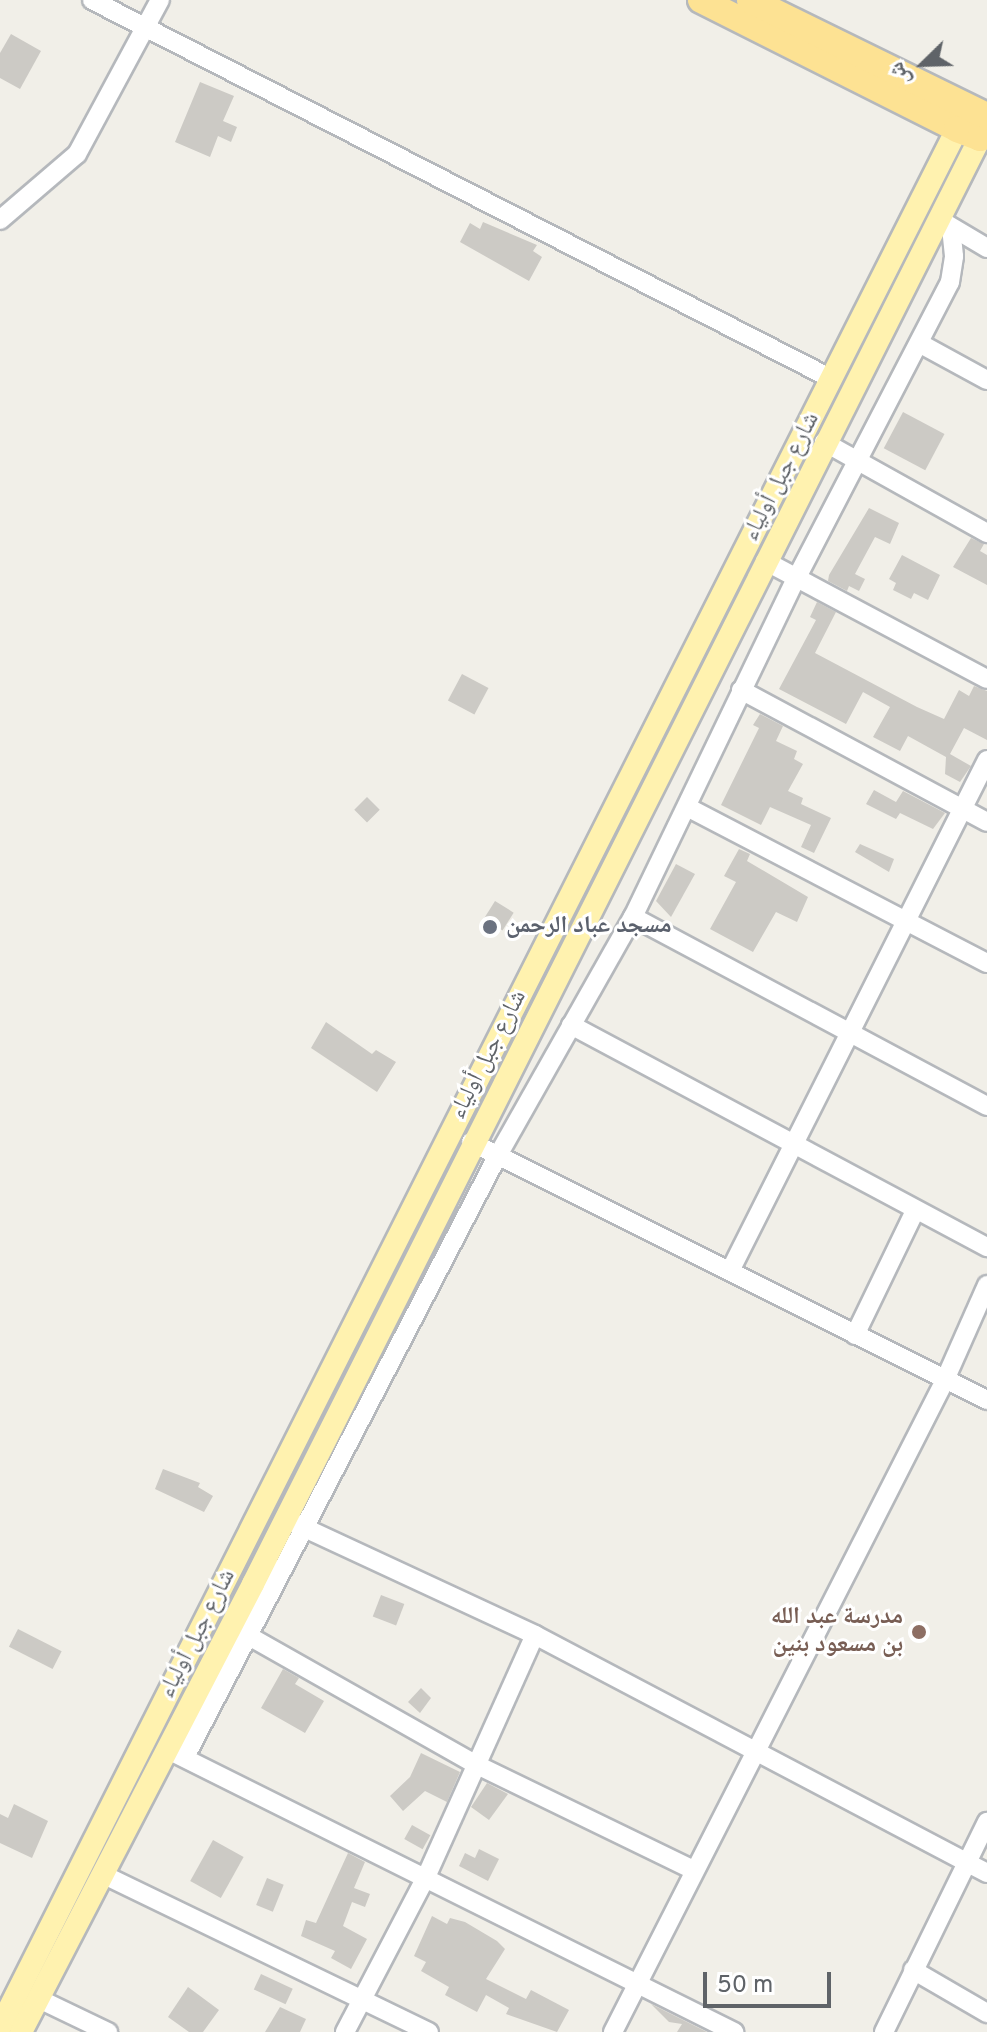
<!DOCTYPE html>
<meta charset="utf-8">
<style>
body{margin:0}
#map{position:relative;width:987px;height:2032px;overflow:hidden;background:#f1efe8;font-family:Overpass,"Noto Naskh Arabic",sans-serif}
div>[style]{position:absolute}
.building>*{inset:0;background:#cccac5;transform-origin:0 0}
.roads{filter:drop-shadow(2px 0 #b5b8bc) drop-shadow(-2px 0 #b5b8bc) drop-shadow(0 2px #b5b8bc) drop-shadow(0 -2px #b5b8bc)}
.minor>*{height:18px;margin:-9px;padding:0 9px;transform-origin:9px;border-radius:9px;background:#fff}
.major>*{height:22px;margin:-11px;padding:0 11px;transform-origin:11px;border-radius:11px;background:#fff2af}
.highway>*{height:26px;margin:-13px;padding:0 13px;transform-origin:13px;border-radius:13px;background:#fde293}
.dots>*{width:22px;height:22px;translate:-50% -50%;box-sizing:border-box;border:4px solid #fff;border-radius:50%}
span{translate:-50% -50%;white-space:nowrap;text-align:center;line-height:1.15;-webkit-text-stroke:6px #fff;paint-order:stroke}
.street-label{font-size:24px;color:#5f6368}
.worship-label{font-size:24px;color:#5b616d;font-weight:700}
.left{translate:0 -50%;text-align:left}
.education-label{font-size:24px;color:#785e54;font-weight:700}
.right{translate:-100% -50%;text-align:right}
.north{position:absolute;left:883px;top:24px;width:80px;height:80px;-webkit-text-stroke:6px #fff;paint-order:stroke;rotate:247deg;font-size:22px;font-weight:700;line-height:32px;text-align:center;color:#5f6368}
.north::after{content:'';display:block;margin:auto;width:28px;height:36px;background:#5f6368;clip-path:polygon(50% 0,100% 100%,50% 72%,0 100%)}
.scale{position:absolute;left:703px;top:1972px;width:128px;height:36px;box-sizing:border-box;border:4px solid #5f6368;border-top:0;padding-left:10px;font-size:24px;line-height:28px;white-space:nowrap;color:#5f6368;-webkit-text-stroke:6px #fff;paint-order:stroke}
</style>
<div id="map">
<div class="building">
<i style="clip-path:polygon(11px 34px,41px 51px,20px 89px,0 78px,0 53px)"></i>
<i style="clip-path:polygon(200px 82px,234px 96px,223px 121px,237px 127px,231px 142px,218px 136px,210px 157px,175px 142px)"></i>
<i style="clip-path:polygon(483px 222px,537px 245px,533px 251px,542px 257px,529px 281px,460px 242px,470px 223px,480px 229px)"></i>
<i style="left:903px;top:412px;width:47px;height:41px;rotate:28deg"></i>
<i style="clip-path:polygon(869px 508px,899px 523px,890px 544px,875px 537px,855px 574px,865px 579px,859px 591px,849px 586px,847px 591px,828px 581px,829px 575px)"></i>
<i style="clip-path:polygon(971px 538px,984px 544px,980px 551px,987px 555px,987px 585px,953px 567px)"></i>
<i style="clip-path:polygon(902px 555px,940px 575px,928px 600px,914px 593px,911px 599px,893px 590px,896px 583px,889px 579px)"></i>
<i style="clip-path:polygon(817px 602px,836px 612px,815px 653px,917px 707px,944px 719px,959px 690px,969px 696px,974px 686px,987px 691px,987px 740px,964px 728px,950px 754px,971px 766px,960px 782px,945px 774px,946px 757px,908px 736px,900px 751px,873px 737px,890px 707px,863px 692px,846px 724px,779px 689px,816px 620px,810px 617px)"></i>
<i style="left:462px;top:674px;width:30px;height:30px;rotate:28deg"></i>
<i style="clip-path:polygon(760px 714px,783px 726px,776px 741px,797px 751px,794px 759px,803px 764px,788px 791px,803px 798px,801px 804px,831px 818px,814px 853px,801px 847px,811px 825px,770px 807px,761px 825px,721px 805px,759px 728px,753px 725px)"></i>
<i style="clip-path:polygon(874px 790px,896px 802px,903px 791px,945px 813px,933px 829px,900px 813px,896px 819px,866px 804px)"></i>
<i style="left:367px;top:797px;width:18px;height:18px;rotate:45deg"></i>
<i style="clip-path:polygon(860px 844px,894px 859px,889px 872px,855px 852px)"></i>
<i style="clip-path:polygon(739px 849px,750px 854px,747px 861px,808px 897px,797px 922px,776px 912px,753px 952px,710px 929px,736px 882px,724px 876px)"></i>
<i style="clip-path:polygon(676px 864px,695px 874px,671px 917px,656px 901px)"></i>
<i style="left:495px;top:901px;width:22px;height:21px;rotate:32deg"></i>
<i style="clip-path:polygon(326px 1022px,372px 1054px,376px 1050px,396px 1062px,377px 1092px,311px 1048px)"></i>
<i style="clip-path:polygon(163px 1469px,200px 1483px,198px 1487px,213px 1496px,204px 1512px,155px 1489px)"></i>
<i style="left:381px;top:1595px;width:25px;height:23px;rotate:21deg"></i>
<i style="left:18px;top:1629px;width:49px;height:20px;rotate:27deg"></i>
<i style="clip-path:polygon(283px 1669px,299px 1678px,295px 1684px,324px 1701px,305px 1733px,261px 1708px)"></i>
<i style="clip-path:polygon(421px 1688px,431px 1698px,420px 1713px,408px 1702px)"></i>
<i style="clip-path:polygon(421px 1753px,460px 1772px,447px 1802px,425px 1791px,403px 1811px,390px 1796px,410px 1777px)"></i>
<i style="clip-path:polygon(487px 1783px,508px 1794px,489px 1820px,471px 1807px)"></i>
<i style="clip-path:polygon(14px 1804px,48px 1821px,32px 1858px,0 1843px,0 1814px,8px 1818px)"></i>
<i style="left:412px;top:1825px;width:21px;height:16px;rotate:29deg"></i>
<i style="left:213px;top:1840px;width:35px;height:47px;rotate:29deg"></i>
<i style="clip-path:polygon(479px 1849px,499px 1859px,488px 1881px,459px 1866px,465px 1853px,475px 1858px)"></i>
<i style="clip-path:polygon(348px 1853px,365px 1862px,354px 1888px,370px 1894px,365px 1907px,352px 1902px,343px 1926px,367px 1939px,351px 1969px,331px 1958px,335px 1951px,301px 1936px,306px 1920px,316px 1923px)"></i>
<i style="left:267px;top:1878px;width:18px;height:29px;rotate:22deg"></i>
<i style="clip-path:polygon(432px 1916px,447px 1924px,450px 1918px,465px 1922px,497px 1941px,505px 1949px,486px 1979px,526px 1999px,531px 1990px,569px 2010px,557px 2032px,506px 2014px,509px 2008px,486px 1995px,477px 2012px,445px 1995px,449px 1987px,421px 1971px,426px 1962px,414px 1956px)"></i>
<i style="left:261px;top:1974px;width:35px;height:17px;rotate:25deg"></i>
<i style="clip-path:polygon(188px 1987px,219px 2010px,203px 2032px,189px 2032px,168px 2017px)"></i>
<i style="clip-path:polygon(651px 2004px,707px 2032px,677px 2032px,682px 2024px,669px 2022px)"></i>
<i style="clip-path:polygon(280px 2007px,306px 2019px,300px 2032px,265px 2032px)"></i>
</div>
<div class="roads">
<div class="minor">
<i style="left:92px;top:0;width:831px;rotate:27.12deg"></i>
<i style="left:0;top:220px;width:101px;rotate:-40.6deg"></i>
<i style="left:77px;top:154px;width:175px;rotate:-61.7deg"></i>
<i style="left:945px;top:223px;width:49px;rotate:30.8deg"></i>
<i style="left:919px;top:343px;width:77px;rotate:28.6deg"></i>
<i style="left:824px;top:442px;width:187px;rotate:29.2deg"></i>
<i style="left:765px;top:561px;width:251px;rotate:28deg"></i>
<i style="left:741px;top:690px;width:279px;rotate:28.2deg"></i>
<i style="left:687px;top:807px;width:338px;rotate:27.5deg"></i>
<i style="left:633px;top:917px;width:401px;rotate:28.1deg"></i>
<i style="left:571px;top:1025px;width:472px;rotate:28.1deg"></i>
<i style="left:471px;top:1142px;width:577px;rotate:26.57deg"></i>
<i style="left:730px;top:1271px;width:572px;rotate:-63.3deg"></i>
<i style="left:855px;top:1335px;width:138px;rotate:-64.2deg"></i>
<i style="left:294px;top:1523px;width:266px;rotate:24.9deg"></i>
<i style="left:535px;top:1635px;width:511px;rotate:27.77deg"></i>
<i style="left:247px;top:1635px;width:262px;rotate:29.5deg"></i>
<i style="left:475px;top:1764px;width:242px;rotate:25.9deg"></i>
<i style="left:174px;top:1753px;width:626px;rotate:26.48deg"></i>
<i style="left:185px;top:1757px;width:676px;rotate:-62.53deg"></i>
<i style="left:497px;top:1157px;width:276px;rotate:-60.5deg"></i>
<i style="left:633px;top:917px;width:373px;rotate:-64.3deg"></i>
<i style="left:795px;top:581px;width:337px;rotate:-62.6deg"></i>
<i style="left:950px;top:282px;width:26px;rotate:-81deg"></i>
<i style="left:954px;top:256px;width:29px;rotate:-96deg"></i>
<i style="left:102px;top:1874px;width:363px;rotate:25.8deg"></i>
<i style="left:913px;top:1970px;width:86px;rotate:30.2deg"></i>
<i style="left:37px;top:1998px;width:79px;rotate:25.6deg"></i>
<i style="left:345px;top:2032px;width:175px;rotate:-62.4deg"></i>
<i style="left:426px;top:1877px;width:265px;rotate:-65.8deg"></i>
<i style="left:613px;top:2032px;width:732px;rotate:-63.01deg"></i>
<i style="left:945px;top:1380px;width:104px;rotate:-66.1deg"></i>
<i style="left:884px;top:2032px;width:234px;rotate:-63.9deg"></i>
</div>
<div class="major">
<i style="left:0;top:2027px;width:2126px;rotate:-63.24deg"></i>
<i style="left:21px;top:2032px;width:505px;rotate:-62.62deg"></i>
<i style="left:253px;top:1584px;width:1618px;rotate:-63.31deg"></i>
</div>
<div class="highway">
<i style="left:701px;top:0;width:287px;rotate:26.7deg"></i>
<i style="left:957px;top:129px;width:25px;rotate:21deg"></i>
<i style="left:980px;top:138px;width:17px;rotate:-66deg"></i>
<i style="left:750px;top:0;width:264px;rotate:26.1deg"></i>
</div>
</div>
<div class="dots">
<i style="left:490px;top:927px;background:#6b7280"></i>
<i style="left:919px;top:1632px;background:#8d6e63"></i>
</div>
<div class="street-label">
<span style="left:782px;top:477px;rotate:-63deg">شارع جبل أولياء</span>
<span style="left:489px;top:1055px;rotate:-63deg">شارع جبل أولياء</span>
<span style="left:198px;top:1634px;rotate:-63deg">شارع جبل أولياء</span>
</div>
<div class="worship-label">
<span class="left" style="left:506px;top:927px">مسجد عباد الرحمن</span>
</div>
<div class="education-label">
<span class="right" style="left:903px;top:1632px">مدرسة عبد الله<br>بن مسعود بنين</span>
</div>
<div class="north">ش</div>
<div class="scale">50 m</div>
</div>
